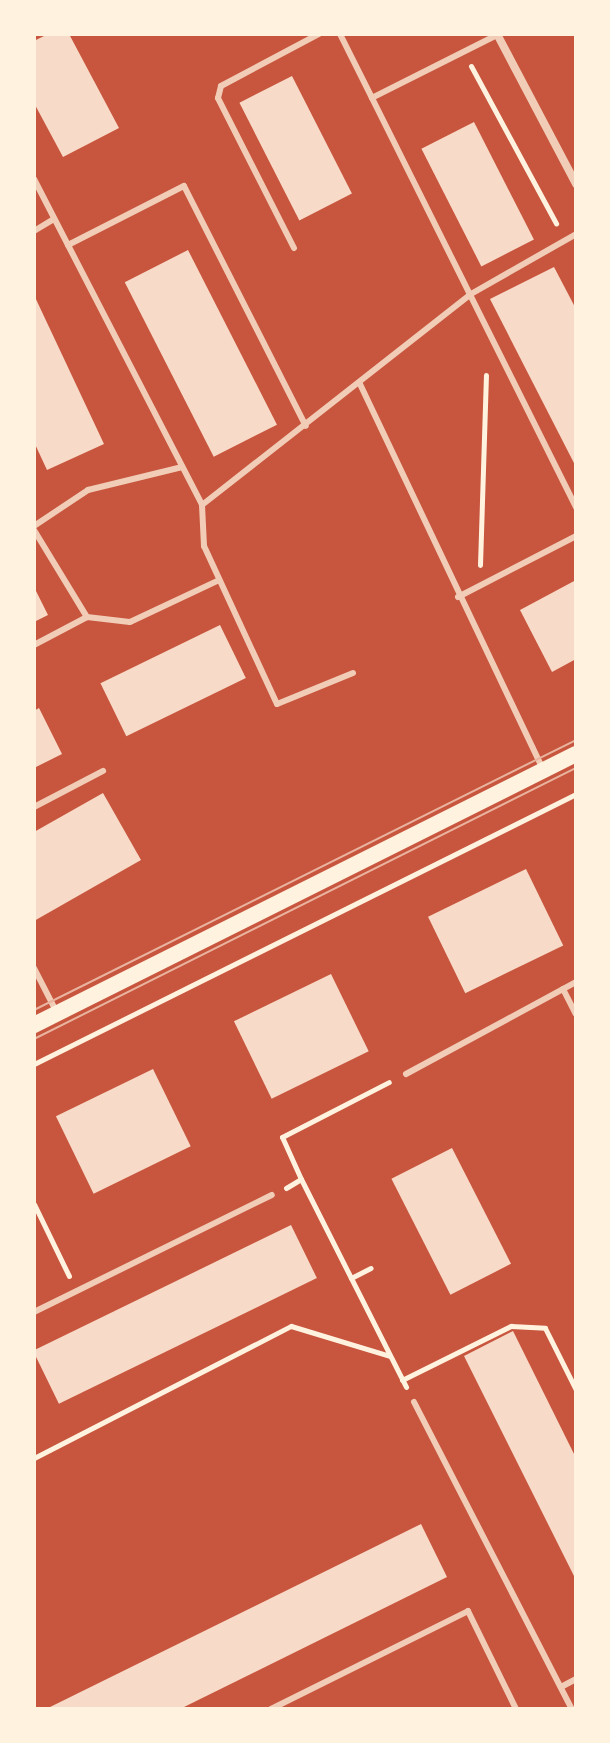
<!DOCTYPE html>
<style>
body{margin:0}
#map{position:relative;width:610px;height:1743px;overflow:hidden;background:#c8553d;font-family:Bitter,serif}
div>[style]{position:absolute}
.building>*{inset:0;background:#f7dbc8;transform-origin:0 0}
.path>*{height:5px;margin:-2.5px;padding:0 2.5px;transform-origin:2.5px;border-radius:2.5px;background:#fff3e0}
.service>*{height:6px;margin:-3px;padding:0 3px;transform-origin:3px;border-radius:3px;background:#f1ccb7}
.minor>*{height:8px;margin:-4px;padding:0 4px;transform-origin:4px;border-radius:4px;background:#f1ccb7}
.secondary>*{height:16px;margin:-8px;padding:0 8px;transform-origin:8px;border-radius:8px;background:#fff3e0}
.tram>*{height:2px;margin:-1px;padding:0 1px;transform-origin:1px;border-radius:1px;background:#e9b49f}
span{translate:-50% -50%;white-space:nowrap;text-align:center;line-height:1.15;-webkit-text-stroke:6px #fff3e0;paint-order:stroke}
.frame{position:absolute;inset:0;border:36px solid #fff3e0;pointer-events:none}
</style>
<div id="map">
<div class="building">
<i style="clip-path:polygon(48px 34px,69px 34px,119px 128px,63px 157px,34px 103px,34px 41px)"></i>
<i style="left:292px;top:76px;width:132px;height:59px;rotate:63deg"></i>
<i style="left:474px;top:122px;width:132px;height:59px;rotate:63deg"></i>
<i style="left:188px;top:250px;width:196px;height:71px;rotate:63deg"></i>
<i style="clip-path:polygon(554px 267px,576px 309px,576px 467px,490px 299px)"></i>
<i style="clip-path:polygon(34px 295px,104px 444px,47px 470px,34px 442px)"></i>
<i style="clip-path:polygon(576px 580px,576px 659px,552px 672px,520px 610px)"></i>
<i style="clip-path:polygon(34px 587px,48px 615px,34px 622px)"></i>
<i style="left:220px;top:625px;width:59px;height:133px;rotate:64deg"></i>
<i style="clip-path:polygon(39px 708px,62px 754px,34px 768px,34px 711px)"></i>
<i style="clip-path:polygon(103px 793px,141px 860px,34px 921px,34px 832px)"></i>
<i style="left:526px;top:869px;width:85px;height:109px;rotate:64deg"></i>
<i style="left:331px;top:974px;width:86px;height:108px;rotate:64deg"></i>
<i style="left:153px;top:1069px;width:86px;height:108px;rotate:64deg"></i>
<i style="left:452px;top:1148px;width:130px;height:68px;rotate:63deg"></i>
<i style="left:291px;top:1225px;width:59px;height:287px;rotate:64deg"></i>
<i style="clip-path:polygon(513px 1331px,576px 1458px,576px 1580px,464px 1356px)"></i>
<i style="clip-path:polygon(421px 1524px,447px 1577px,180px 1709px,46px 1709px)"></i>
</div>
<div class="path">
<i style="left:471px;top:66px;width:179px;rotate:61.6deg"></i>
<i style="left:480px;top:565px;width:190px;rotate:-88.2deg"></i>
<i style="left:34px;top:1064px;width:606px;rotate:-26.48deg"></i>
<i style="left:301px;top:1179px;width:46px;rotate:-114.3deg"></i>
<i style="left:282px;top:1137px;width:120px;rotate:-27.2deg"></i>
<i style="left:286px;top:1188px;width:17px;rotate:-31deg"></i>
<i style="left:301px;top:1179px;width:233px;rotate:63.2deg"></i>
<i style="left:34px;top:1204px;width:80px;rotate:64.1deg"></i>
<i style="left:351px;top:1278px;width:22px;rotate:-27deg"></i>
<i style="left:402px;top:1380px;width:122px;rotate:-26.4deg"></i>
<i style="left:511px;top:1326px;width:34px;rotate:3deg"></i>
<i style="left:545px;top:1328px;width:69px;rotate:63.4deg"></i>
<i style="left:34px;top:1458px;width:289px;rotate:-27.2deg"></i>
<i style="left:291px;top:1326px;width:103px;rotate:16.9deg"></i>
</div>
<div class="service">
<i style="left:340px;top:34px;width:72px;rotate:63.4deg"></i>
<i style="left:497px;top:35px;width:140px;rotate:153.3deg"></i>
<i style="left:372px;top:98px;width:458px;rotate:63.5deg"></i>
<i style="left:34px;top:179px;width:74px;rotate:62.7deg"></i>
<i style="left:68px;top:245px;width:130px;rotate:-27deg"></i>
<i style="left:184px;top:186px;width:269px;rotate:63.1deg"></i>
<i style="left:34px;top:231px;width:23px;rotate:-31deg"></i>
<i style="left:68px;top:245px;width:292px;rotate:62.7deg"></i>
<i style="left:294px;top:248px;width:168px;rotate:-116.9deg"></i>
<i style="left:218px;top:98px;width:12px;rotate:-76deg"></i>
<i style="left:221px;top:86px;width:111px;rotate:-28deg"></i>
<i style="left:360px;top:384px;width:425px;rotate:64.6deg"></i>
<i style="left:34px;top:526px;width:65px;rotate:-33.7deg"></i>
<i style="left:88px;top:490px;width:97px;rotate:-13.7deg"></i>
<i style="left:34px;top:530px;width:102px;rotate:58.7deg"></i>
<i style="left:87px;top:617px;width:60px;rotate:152.2deg"></i>
<i style="left:458px;top:597px;width:133px;rotate:-27.3deg"></i>
<i style="left:87px;top:617px;width:43px;rotate:6.6deg"></i>
<i style="left:130px;top:622px;width:96px;rotate:-25.2deg"></i>
<i style="left:353px;top:673px;width:82px;rotate:157.8deg"></i>
<i style="left:277px;top:704px;width:174px;rotate:-114.8deg"></i>
<i style="left:204px;top:546px;width:41px;rotate:-92.8deg"></i>
<i style="left:202px;top:505px;width:342px;rotate:-38.1deg"></i>
<i style="left:471px;top:294px;width:121px;rotate:-29.7deg"></i>
<i style="left:34px;top:807px;width:78px;rotate:-27.6deg"></i>
<i style="left:34px;top:968px;width:51px;rotate:62.9deg"></i>
<i style="left:563px;top:989px;width:28px;rotate:63deg"></i>
<i style="left:406px;top:1074px;width:193px;rotate:-28.4deg"></i>
<i style="left:34px;top:1312px;width:265px;rotate:-26.2deg"></i>
<i style="left:414px;top:1402px;width:345px;rotate:62.8deg"></i>
<i style="left:561px;top:1687px;width:17px;rotate:-28deg"></i>
<i style="left:271px;top:1709px;width:220px;rotate:-26.4deg"></i>
<i style="left:468px;top:1611px;width:109px;rotate:63.9deg"></i>
</div>
<div class="minor">
<i style="left:497px;top:34px;width:170px;rotate:62.2deg"></i>
</div>
<div class="secondary">
<i style="left:34px;top:1025px;width:606px;rotate:-26.57deg"></i>
</div>
<div class="tram">
<i style="left:34px;top:1010px;width:606px;rotate:-26.48deg"></i>
<i style="left:34px;top:1039px;width:606px;rotate:-26.57deg"></i>
</div>
<div class="frame"></div>
</div>
